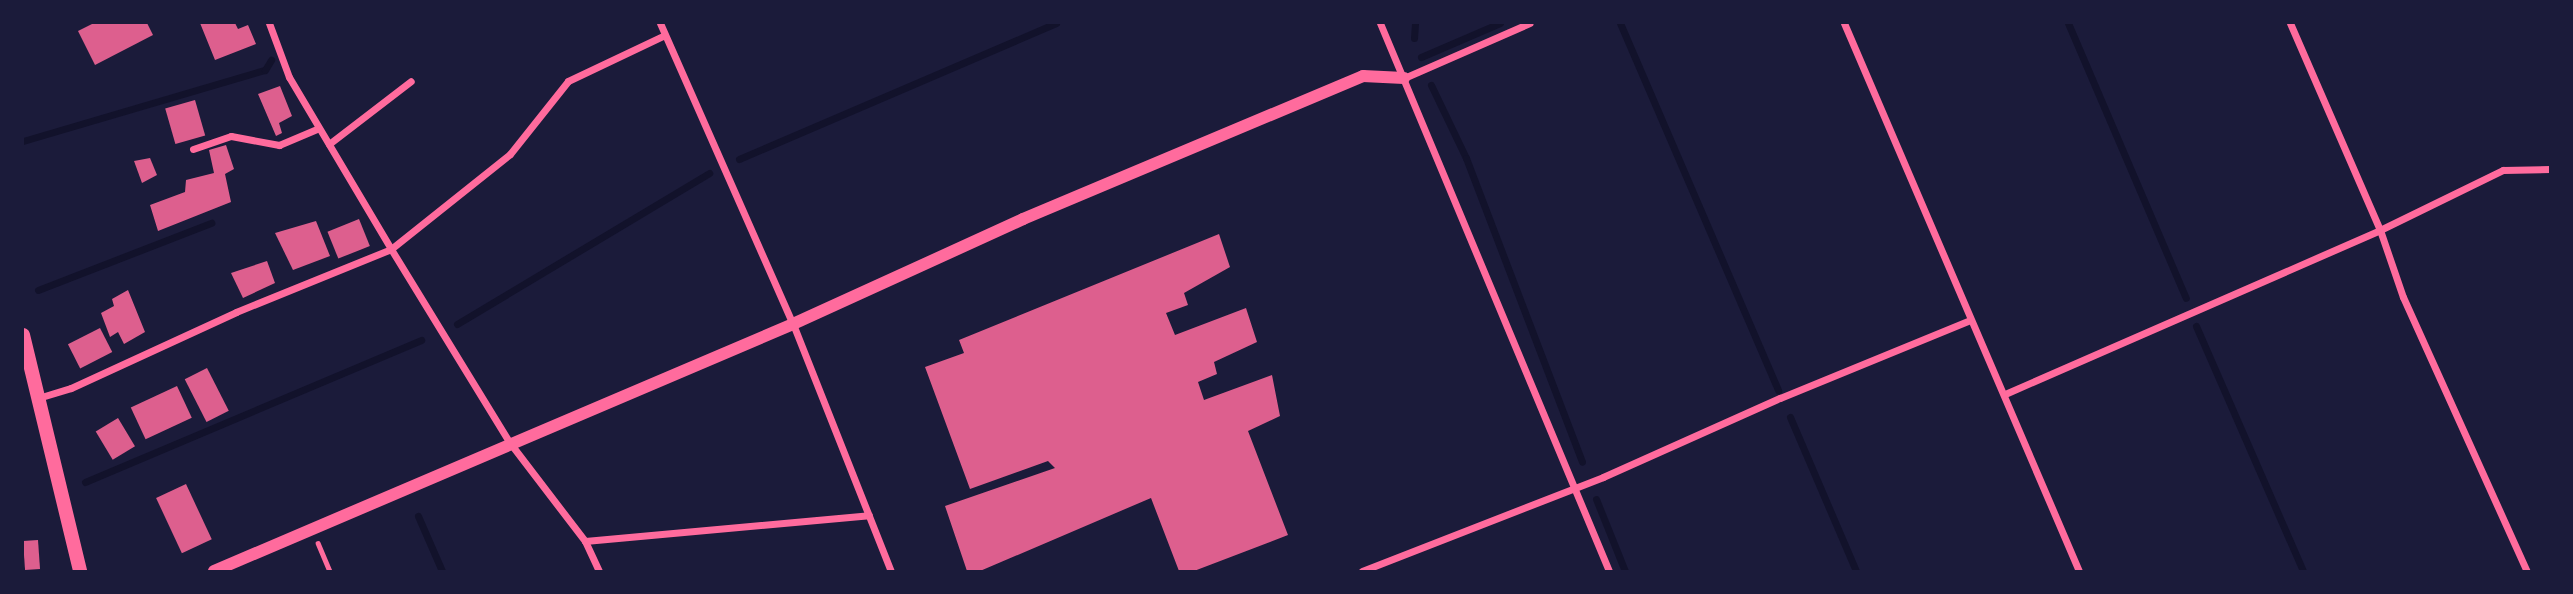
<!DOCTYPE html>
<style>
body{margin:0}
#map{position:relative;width:2573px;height:594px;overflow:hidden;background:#1b1b3a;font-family:"PT Sans Narrow",sans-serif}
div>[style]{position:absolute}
.stream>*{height:7px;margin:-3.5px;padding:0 3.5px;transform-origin:3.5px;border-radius:3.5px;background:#12122b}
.building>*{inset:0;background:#dd5f8e;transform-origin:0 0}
.path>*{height:4.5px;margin:-2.25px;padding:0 2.25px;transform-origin:2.25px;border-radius:2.25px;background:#ff6b9d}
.minor>*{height:7px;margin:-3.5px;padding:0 3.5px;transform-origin:3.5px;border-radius:3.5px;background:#ff6b9d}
.tertiary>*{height:12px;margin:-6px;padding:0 6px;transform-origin:6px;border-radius:6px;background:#ff6b9d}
.secondary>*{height:14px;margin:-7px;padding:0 7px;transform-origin:7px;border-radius:7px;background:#ff6b9d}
span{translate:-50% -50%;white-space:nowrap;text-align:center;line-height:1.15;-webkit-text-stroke:7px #1b1b3a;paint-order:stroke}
.frame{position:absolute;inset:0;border:24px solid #1b1b3a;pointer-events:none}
</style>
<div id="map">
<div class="stream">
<i style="left:1620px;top:23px;width:400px;rotate:66.7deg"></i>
<i style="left:2068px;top:23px;width:299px;rotate:66.8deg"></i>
<i style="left:1414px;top:38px;width:15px;rotate:-86deg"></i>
<i style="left:1421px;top:57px;width:86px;rotate:-23.3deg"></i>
<i style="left:1431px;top:85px;width:81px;rotate:64.4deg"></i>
<i style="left:1466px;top:158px;width:325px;rotate:69.1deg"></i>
<i style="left:23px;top:141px;width:252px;rotate:-16.4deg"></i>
<i style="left:265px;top:70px;width:12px;rotate:-59deg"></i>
<i style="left:739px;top:159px;width:345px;rotate:-23.2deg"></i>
<i style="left:38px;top:290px;width:186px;rotate:-21.2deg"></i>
<i style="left:457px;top:324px;width:294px;rotate:-30.9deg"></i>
<i style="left:2196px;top:326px;width:267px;rotate:66.4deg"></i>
<i style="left:1790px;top:417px;width:168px;rotate:66.8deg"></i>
<i style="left:85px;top:482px;width:365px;rotate:-22.9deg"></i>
<i style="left:1596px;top:499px;width:78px;rotate:68.1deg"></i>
<i style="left:418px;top:516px;width:60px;rotate:66.4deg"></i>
</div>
<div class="building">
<i style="clip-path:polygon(94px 23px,147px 23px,153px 35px,95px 65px,78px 31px)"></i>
<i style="clip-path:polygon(200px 23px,235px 23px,238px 29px,248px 25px,256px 44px,215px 60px)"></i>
<i style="clip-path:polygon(280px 86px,292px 116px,279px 123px,282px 133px,276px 136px,258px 94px)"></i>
<i style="left:195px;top:100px;width:37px;height:31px;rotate:74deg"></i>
<i style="clip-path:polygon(226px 145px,234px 169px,225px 174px,231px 202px,158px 231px,150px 205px,185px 192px,186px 180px,214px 173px,209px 150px)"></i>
<i style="clip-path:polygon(150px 158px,157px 175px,142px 183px,134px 161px)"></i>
<i style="left:359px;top:219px;width:29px;height:34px;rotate:68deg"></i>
<i style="clip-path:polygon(316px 221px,330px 256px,293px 270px,275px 233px)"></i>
<i style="clip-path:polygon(1219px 234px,1230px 267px,1184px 293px,1188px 305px,1166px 313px,1175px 335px,1246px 308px,1257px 342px,1214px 362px,1217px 374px,1198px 382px,1204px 400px,1272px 375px,1280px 416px,1248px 431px,1288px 535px,1194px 571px,1179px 571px,1151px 498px,980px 571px,967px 571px,945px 506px,1055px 468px,1048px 461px,970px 489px,925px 367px,964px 353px,959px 340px)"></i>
<i style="clip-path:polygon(267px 261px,275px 283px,243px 298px,231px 273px)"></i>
<i style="clip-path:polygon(128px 290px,145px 332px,124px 344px,118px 332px,110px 337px,101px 313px,114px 306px,112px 299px)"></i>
<i style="left:100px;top:328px;width:27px;height:36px;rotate:63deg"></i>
<i style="left:207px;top:368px;width:48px;height:25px;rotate:63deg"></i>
<i style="left:177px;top:386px;width:35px;height:51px;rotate:65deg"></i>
<i style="left:118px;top:418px;width:33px;height:26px;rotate:59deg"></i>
<i style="left:186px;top:484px;width:61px;height:33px;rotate:65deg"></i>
<i style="left:38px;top:540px;width:29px;height:15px;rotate:86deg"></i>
</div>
<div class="path">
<i style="left:318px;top:543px;width:30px;rotate:67deg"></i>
</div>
<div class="minor">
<i style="left:269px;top:23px;width:58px;rotate:69.7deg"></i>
<i style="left:289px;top:77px;width:200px;rotate:59.3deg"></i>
<i style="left:391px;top:249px;width:228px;rotate:58.5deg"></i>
<i style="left:510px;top:443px;width:123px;rotate:52.6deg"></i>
<i style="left:585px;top:541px;width:33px;rotate:65deg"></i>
<i style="left:660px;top:23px;width:329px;rotate:66.2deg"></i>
<i style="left:793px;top:324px;width:266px;rotate:68.4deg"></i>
<i style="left:1380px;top:23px;width:594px;rotate:67.32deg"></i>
<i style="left:1844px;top:23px;width:596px;rotate:66.79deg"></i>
<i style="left:2290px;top:23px;width:226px;rotate:66.5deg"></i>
<i style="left:2380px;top:230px;width:71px;rotate:71.1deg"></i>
<i style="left:2403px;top:297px;width:301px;rotate:65.7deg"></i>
<i style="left:1404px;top:78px;width:137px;rotate:-23.6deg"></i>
<i style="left:329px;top:144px;width:103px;rotate:-37.5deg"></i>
<i style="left:193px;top:149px;width:40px;rotate:-18.9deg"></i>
<i style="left:231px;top:136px;width:49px;rotate:10.6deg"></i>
<i style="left:279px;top:145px;width:43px;rotate:-23deg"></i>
<i style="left:2005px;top:394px;width:409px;rotate:-23.6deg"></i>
<i style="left:2380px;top:230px;width:137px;rotate:-26deg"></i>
<i style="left:2503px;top:170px;width:47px;rotate:-1.2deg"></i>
<i style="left:38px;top:398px;width:34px;rotate:-17deg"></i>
<i style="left:71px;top:388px;width:182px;rotate:-24.7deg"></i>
<i style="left:236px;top:312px;width:167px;rotate:-22.1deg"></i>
<i style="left:391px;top:249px;width:152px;rotate:-38.6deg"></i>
<i style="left:510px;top:154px;width:93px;rotate:-51.5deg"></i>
<i style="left:568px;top:81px;width:107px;rotate:-25.4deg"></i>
<i style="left:585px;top:541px;width:285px;rotate:-5.2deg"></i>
<i style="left:1362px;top:571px;width:259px;rotate:-21.3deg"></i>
<i style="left:1603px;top:477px;width:194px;rotate:-24.1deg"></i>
<i style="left:1780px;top:398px;width:205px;rotate:-22.3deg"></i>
</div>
<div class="tertiary">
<i style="left:214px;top:571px;width:629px;rotate:-23.1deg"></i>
<i style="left:793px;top:324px;width:253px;rotate:-24.5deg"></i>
<i style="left:1023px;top:219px;width:369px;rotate:-22.8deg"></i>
<i style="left:1363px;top:76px;width:41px;rotate:2.8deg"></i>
</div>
<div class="secondary">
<i style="left:23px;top:335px;width:243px;rotate:76.4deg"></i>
</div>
<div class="frame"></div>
</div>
